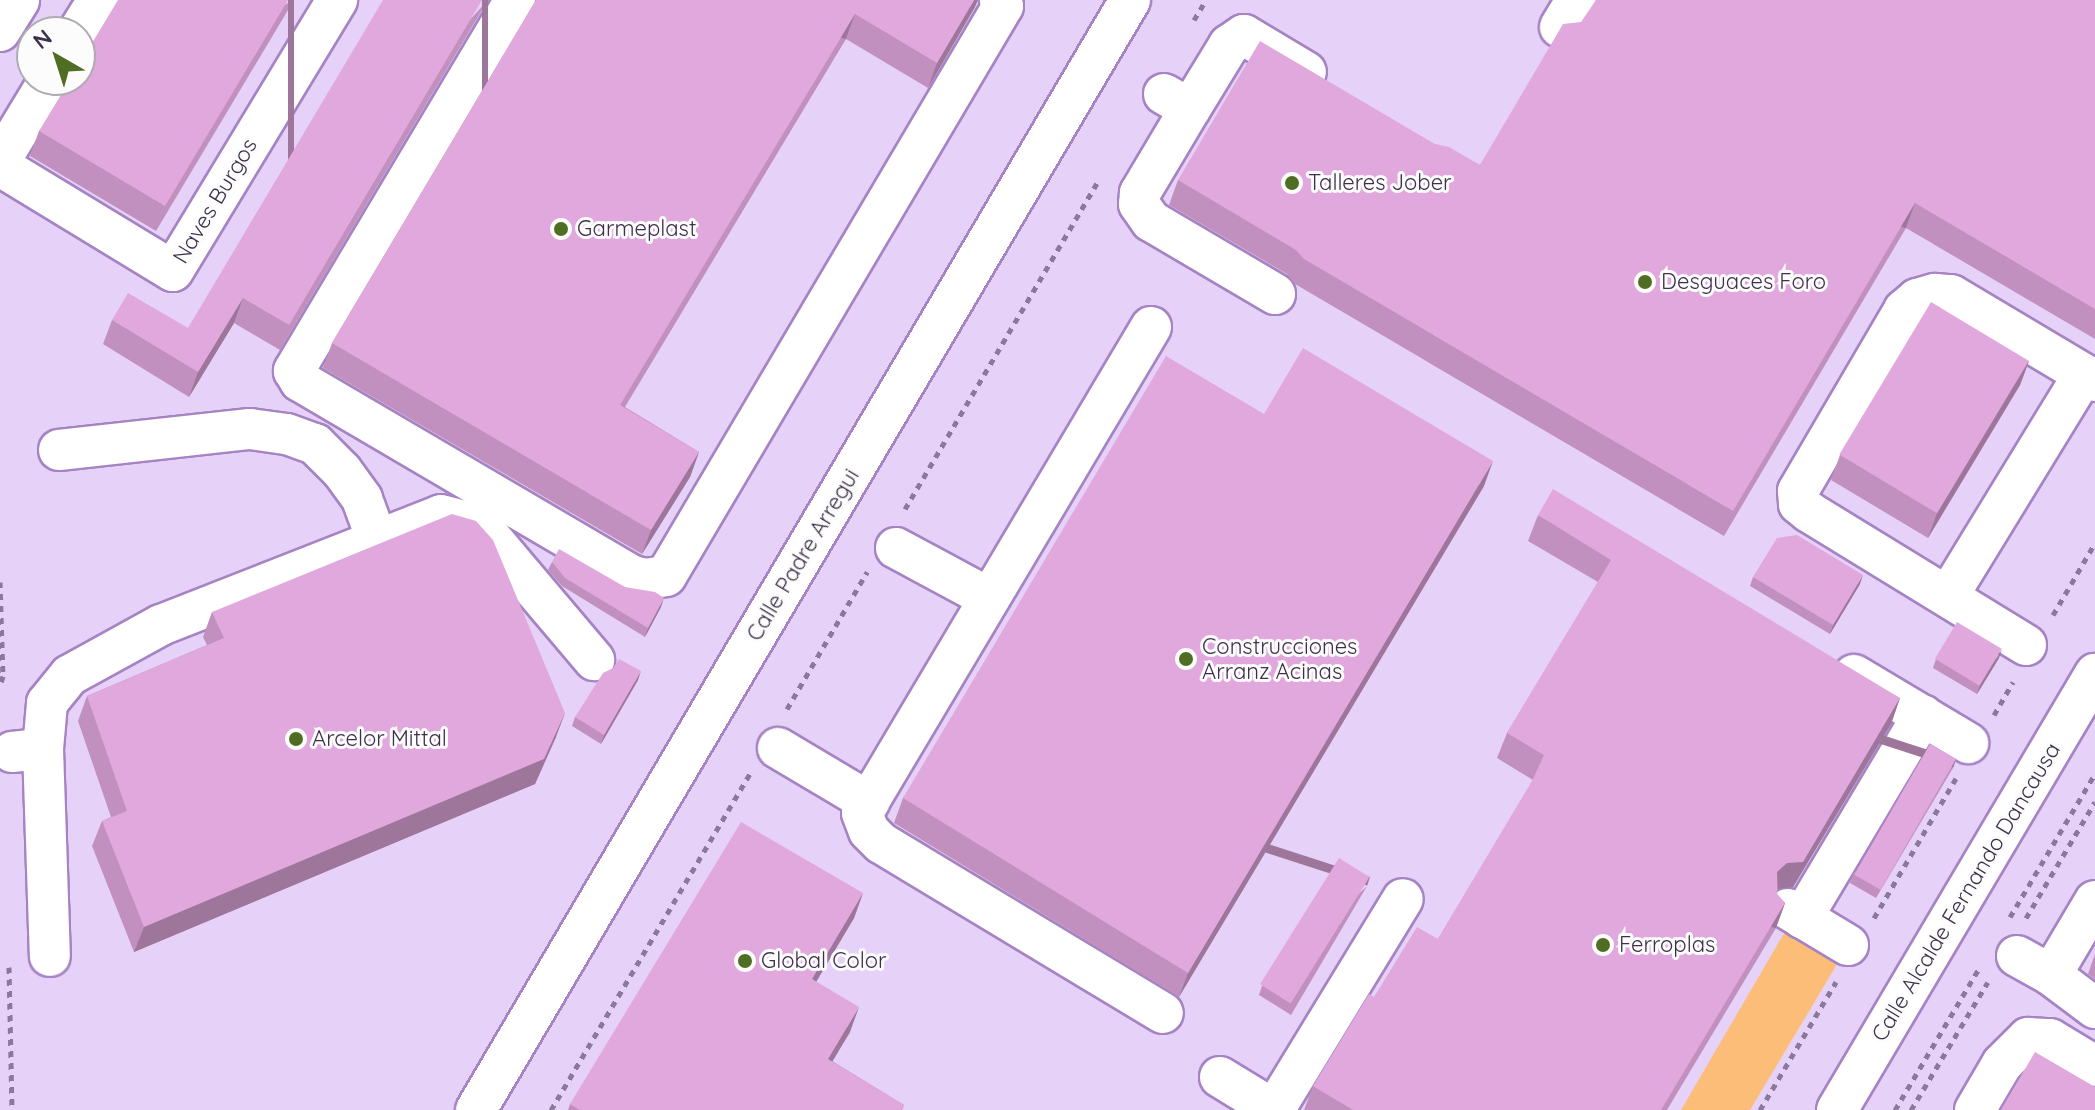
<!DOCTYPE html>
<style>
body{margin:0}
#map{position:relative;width:2095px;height:1110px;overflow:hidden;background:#e6d1f9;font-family:Quicksand,sans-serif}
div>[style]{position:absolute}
.green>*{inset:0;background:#fbbd77}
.path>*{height:5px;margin-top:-2.5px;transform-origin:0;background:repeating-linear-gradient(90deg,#8a799a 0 6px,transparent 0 12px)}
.roads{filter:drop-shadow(2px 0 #a684c3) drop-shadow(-2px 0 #a684c3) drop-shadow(0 2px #a684c3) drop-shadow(0 -2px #a684c3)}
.minor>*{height:40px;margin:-20px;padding:0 20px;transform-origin:20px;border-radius:20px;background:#fff}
.wall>*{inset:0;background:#c290be}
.shaded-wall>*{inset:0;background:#9e769b;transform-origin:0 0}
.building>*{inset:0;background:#e1a8dd;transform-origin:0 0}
.dots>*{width:22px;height:22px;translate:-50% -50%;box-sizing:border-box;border:4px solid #fcfcfc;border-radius:50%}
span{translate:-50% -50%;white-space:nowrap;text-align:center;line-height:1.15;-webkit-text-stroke:6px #fcfcfc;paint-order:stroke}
.poi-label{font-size:22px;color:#3e304a}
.left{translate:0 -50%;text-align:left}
.street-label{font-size:22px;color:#3e304a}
.north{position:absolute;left:16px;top:16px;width:80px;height:80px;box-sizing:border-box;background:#fcfcfc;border:2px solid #b0aab5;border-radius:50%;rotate:321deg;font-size:22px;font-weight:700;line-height:32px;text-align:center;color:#3e304a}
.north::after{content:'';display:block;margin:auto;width:28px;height:36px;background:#506e23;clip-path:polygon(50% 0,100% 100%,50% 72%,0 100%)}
</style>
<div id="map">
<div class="green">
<i style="clip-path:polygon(1786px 930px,1839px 961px,1750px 1110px,1681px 1110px)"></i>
</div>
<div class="path">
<i style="left:1194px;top:20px;width:23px;rotate:-59deg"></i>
<i style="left:905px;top:509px;width:382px;rotate:-59.5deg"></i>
<i style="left:0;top:582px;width:94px;rotate:88.2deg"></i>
<i style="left:3px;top:676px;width:10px;rotate:107deg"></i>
<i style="left:2053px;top:615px;width:83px;rotate:-59.7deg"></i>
<i style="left:787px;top:709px;width:159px;rotate:-59.7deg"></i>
<i style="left:1994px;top:715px;width:38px;rotate:-60deg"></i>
<i style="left:2010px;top:917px;width:166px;rotate:-59.3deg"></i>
<i style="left:1874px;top:918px;width:162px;rotate:-59.6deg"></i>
<i style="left:2026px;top:918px;width:135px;rotate:-59.3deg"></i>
<i style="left:9px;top:967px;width:143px;rotate:88.8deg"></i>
<i style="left:551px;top:1110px;width:391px;rotate:-59.4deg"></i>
<i style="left:1760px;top:1110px;width:149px;rotate:-59.3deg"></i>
<i style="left:1895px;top:1110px;width:163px;rotate:-59.3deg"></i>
<i style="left:1911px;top:1110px;width:149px;rotate:-59deg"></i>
</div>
<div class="roads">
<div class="minor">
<i style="left:515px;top:0;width:432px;rotate:120.8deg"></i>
<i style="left:294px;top:371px;width:12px;rotate:59deg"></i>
<i style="left:300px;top:381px;width:386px;rotate:30.4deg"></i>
<i style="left:633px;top:576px;width:12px;rotate:14deg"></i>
<i style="left:645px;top:579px;width:21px;rotate:-8deg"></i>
<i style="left:666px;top:576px;width:662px;rotate:-59.41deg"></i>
<i style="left:1003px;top:6px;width:7px;rotate:-117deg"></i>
<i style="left:1560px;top:27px;width:31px;rotate:-59deg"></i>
<i style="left:0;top:31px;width:36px;rotate:-58deg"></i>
<i style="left:78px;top:32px;width:38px;rotate:-58deg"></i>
<i style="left:1164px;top:94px;width:30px;rotate:30deg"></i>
<i style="left:1190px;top:109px;width:75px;rotate:-58.6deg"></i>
<i style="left:1229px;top:45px;width:18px;rotate:-34deg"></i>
<i style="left:1244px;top:35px;width:72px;rotate:30.8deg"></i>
<i style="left:1190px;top:109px;width:98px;rotate:120.8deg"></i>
<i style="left:1140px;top:193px;width:11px;rotate:95deg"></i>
<i style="left:1139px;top:204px;width:21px;rotate:55deg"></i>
<i style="left:1151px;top:221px;width:144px;rotate:30.5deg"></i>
<i style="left:0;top:161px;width:95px;rotate:-58.8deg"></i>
<i style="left:0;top:166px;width:202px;rotate:31.3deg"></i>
<i style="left:173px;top:271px;width:317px;rotate:-58.8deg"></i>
<i style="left:1151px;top:327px;width:565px;rotate:120.74deg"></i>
<i style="left:862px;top:813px;width:19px;rotate:69deg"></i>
<i style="left:869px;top:831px;width:17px;rotate:45deg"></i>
<i style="left:881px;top:843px;width:329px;rotate:31.1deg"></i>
<i style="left:59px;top:450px;width:192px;rotate:-6.3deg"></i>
<i style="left:250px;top:429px;width:37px;rotate:8deg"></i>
<i style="left:287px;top:434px;width:30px;rotate:20deg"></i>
<i style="left:315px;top:444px;width:38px;rotate:45deg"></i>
<i style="left:342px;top:471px;width:34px;rotate:54deg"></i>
<i style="left:362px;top:499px;width:44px;rotate:69.9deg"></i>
<i style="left:896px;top:548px;width:106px;rotate:28.3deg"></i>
<i style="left:1948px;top:596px;width:260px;rotate:-58.5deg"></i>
<i style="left:2026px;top:645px;width:255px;rotate:-148.5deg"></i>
<i style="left:1809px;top:512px;width:13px;rotate:-141deg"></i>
<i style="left:1799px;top:504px;width:13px;rotate:-94deg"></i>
<i style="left:1798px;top:491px;width:210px;rotate:-59.6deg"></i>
<i style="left:1904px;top:310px;width:17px;rotate:-40deg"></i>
<i style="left:1917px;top:299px;width:19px;rotate:-16deg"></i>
<i style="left:1935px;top:294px;width:16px;rotate:4deg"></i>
<i style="left:1951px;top:295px;width:168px;rotate:30.8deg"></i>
<i style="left:1854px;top:675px;width:133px;rotate:30.8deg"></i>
<i style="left:778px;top:748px;width:106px;rotate:30.7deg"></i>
<i style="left:43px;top:749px;width:46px;rotate:-85deg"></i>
<i style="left:47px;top:703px;width:36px;rotate:-51deg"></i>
<i style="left:70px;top:675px;width:104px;rotate:-28.8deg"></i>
<i style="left:161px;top:625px;width:301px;rotate:-21.4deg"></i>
<i style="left:441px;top:515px;width:40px;rotate:14.4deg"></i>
<i style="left:480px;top:525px;width:177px;rotate:49.8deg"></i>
<i style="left:12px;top:752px;width:31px;rotate:-6deg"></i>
<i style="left:43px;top:749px;width:207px;rotate:88.1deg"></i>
<i style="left:1788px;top:909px;width:70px;rotate:31deg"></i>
<i style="left:1802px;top:918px;width:236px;rotate:-59.2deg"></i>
<i style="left:2017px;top:956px;width:39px;rotate:29deg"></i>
<i style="left:2051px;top:975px;width:86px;rotate:-59.3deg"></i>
<i style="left:2051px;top:975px;width:55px;rotate:36.9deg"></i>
<i style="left:1220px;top:1077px;width:63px;rotate:31.4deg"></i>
<i style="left:476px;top:1110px;width:1288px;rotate:-59.49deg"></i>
<i style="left:1274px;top:1110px;width:247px;rotate:-58.6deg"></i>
<i style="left:1837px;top:1110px;width:507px;rotate:-59.39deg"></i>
<i style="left:1975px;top:1110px;width:53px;rotate:-59.6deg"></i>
<i style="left:2002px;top:1064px;width:37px;rotate:-45deg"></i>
<i style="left:2028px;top:1038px;width:22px;rotate:3deg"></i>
<i style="left:2050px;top:1039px;width:52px;rotate:31deg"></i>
</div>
</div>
<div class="wall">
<i style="clip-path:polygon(294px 0,156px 231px,30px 156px,39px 131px)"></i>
<i style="clip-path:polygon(488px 0,280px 350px,234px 323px,189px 397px,103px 344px,112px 320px,188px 328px)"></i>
<i style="clip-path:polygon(536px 0,975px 7px,928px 88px,846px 39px,625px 407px,699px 452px,690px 477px,642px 554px,323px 368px,332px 343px)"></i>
<i style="clip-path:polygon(2095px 0,2095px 339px,1906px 228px,1724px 536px,1295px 284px,1287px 274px,1169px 205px,1178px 180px,1435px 144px,1480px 165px,1581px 22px)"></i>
<i style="clip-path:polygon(2029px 361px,2020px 385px,1928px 538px,1831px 480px,1840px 455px)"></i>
<i style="clip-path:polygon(1264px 414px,1484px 486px,1179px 997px,894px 823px,903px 798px)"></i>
<i style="clip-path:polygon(1538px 515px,1900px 698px,1891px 724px,1793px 887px,1778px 889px,1777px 894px,1785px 903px,1776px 928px,1667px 1110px,1304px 1110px,1313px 1086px,1374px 997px,1438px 939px,1533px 780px,1497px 758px,1507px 733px,1598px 582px,1528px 541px)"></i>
<i style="clip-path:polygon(552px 562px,625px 587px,661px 607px,645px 637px,562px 586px,548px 570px)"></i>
<i style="clip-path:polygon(1753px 577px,1860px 584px,1830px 634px,1750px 586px)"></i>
<i style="clip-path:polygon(212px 612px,556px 737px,535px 784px,134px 952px,92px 846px,102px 821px,111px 817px,78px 721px,87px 696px,207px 645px,203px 637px)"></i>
<i style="clip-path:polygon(1999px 658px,1977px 694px,1933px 668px,1936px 659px)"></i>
<i style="clip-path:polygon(638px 680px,601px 744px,572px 726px,575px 717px)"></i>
<i style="clip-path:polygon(1956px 759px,1953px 768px,1876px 898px,1850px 883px,1853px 874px)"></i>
<i style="clip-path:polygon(1367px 886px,1291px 1015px,1259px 995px,1262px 986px)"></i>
<i style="clip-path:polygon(863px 893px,854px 918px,816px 982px,850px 1032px,832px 1061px,904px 1105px,902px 1110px,568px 1110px,570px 1104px)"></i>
<i style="clip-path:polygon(2095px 954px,2095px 979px,2088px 974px)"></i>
</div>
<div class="shaded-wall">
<i style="left:288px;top:0;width:6px;height:240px"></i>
<i style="left:482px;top:0;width:6px;height:378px"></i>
<i style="clip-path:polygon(974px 0,978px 0,975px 7px,928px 88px,937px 63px)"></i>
<i style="left:855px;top:14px;width:27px;height:456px;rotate:110deg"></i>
<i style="left:1915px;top:203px;width:27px;height:358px;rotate:110deg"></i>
<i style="clip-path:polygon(243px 298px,234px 323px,189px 397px,198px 372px)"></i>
<i style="clip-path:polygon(2029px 361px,2020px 385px,1928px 538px,1937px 513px)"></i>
<i style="clip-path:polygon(699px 452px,690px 477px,642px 554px,651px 530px)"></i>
<i style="clip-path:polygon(1493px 461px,1484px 486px,1179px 997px,1188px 973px)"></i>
<i style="clip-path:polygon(1863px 575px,1860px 584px,1830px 634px,1833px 625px)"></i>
<i style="clip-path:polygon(664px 598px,661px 607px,645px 637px,648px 628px)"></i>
<i style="clip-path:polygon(2002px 649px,1999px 658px,1977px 694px,1980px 685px)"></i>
<i style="clip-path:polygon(641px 671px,638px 680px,601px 744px,604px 735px)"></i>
<i style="clip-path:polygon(1900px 698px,1891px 724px,1793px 887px,1778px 889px,1777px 872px)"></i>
<i style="clip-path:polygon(565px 713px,556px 737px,535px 784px,134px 952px,144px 927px)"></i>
<i style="left:1956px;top:759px;width:9px;height:151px;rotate:108deg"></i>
<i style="left:1370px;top:877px;width:9px;height:150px;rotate:108deg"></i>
<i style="clip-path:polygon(863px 893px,854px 918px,803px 1004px,812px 979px)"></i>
<i style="left:1785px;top:903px;width:27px;height:241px;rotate:110deg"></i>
<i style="clip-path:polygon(859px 1007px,850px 1032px,819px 1084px,828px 1059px)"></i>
</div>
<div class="building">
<i style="clip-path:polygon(118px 0,288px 0,165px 206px,39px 131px,70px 80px,80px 80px,80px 63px)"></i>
<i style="clip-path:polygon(383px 0,482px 0,289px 325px,243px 298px,198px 372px,112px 320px,128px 293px,188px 328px)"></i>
<i style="clip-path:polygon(536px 0,974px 0,937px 63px,855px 14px,620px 405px,699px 452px,651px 530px,332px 343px)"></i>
<i style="clip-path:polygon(1596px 0,2095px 0,2095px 309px,1915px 203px,1733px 511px,1304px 259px,1296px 250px,1178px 180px,1260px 41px,1435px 144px,1449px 147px,1480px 165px,1563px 24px,1581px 22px)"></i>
<i style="left:1931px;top:302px;width:114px;height:178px;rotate:31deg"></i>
<i style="clip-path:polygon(1303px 348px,1493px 461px,1188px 973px,903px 798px,1166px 356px,1264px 414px)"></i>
<i style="clip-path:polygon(1553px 489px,1900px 698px,1803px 862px,1787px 863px,1777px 872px,1777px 894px,1785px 903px,1661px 1110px,1353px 1110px,1313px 1086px,1369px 994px,1374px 997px,1417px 927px,1438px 939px,1532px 781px,1544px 755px,1507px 733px,1611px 560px,1538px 515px)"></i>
<i style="clip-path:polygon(452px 514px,476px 521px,493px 540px,565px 713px,544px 759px,144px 927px,102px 821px,127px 811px,87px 696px,224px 638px,212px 612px)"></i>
<i style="clip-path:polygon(1797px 535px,1863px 575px,1833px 625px,1753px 577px,1777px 538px)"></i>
<i style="clip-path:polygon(559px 549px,625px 587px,655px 592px,664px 598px,648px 628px,565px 578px,552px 562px)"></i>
<i style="left:1957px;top:622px;width:52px;height:43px;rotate:31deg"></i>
<i style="clip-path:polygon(619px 659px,641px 671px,604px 735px,575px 717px,603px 673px,613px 668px)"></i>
<i style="left:1930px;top:744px;width:30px;height:151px;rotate:30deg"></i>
<i style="clip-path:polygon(741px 822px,863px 893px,812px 979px,859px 1007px,828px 1059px,904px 1105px,901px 1110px,580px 1110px,570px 1104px)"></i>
<i style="left:1339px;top:858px;width:36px;height:149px;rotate:32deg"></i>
<i style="clip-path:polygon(2035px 1052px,2095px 1087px,2095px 1110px,2001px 1110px)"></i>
</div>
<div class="dots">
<i style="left:1292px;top:183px;background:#506e23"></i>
<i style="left:561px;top:229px;background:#506e23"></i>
<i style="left:1645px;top:282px;background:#506e23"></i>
<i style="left:1186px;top:659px;background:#506e23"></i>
<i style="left:296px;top:739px;background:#506e23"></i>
<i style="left:1603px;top:945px;background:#506e23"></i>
<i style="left:745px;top:961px;background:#506e23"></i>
</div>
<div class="poi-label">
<span class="left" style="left:1308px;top:183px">Talleres Jober</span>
<span class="left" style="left:577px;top:229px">Garmeplast</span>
<span class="left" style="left:1661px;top:282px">Desguaces Foro</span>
<span class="left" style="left:1202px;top:659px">Construcciones<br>Arranz Acinas</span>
<span class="left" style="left:312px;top:739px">Arcelor Mittal</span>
<span class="left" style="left:1619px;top:945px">Ferroplas</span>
<span class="left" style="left:761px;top:961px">Global Color</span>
</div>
<div class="street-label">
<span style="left:215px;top:201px;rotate:-59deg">Naves Burgos</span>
<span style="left:803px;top:555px;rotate:-59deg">Calle Padre Arregui</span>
<span style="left:1966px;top:892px;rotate:-59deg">Calle Alcalde Fernando Dancausa</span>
</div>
<div class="north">N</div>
</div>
